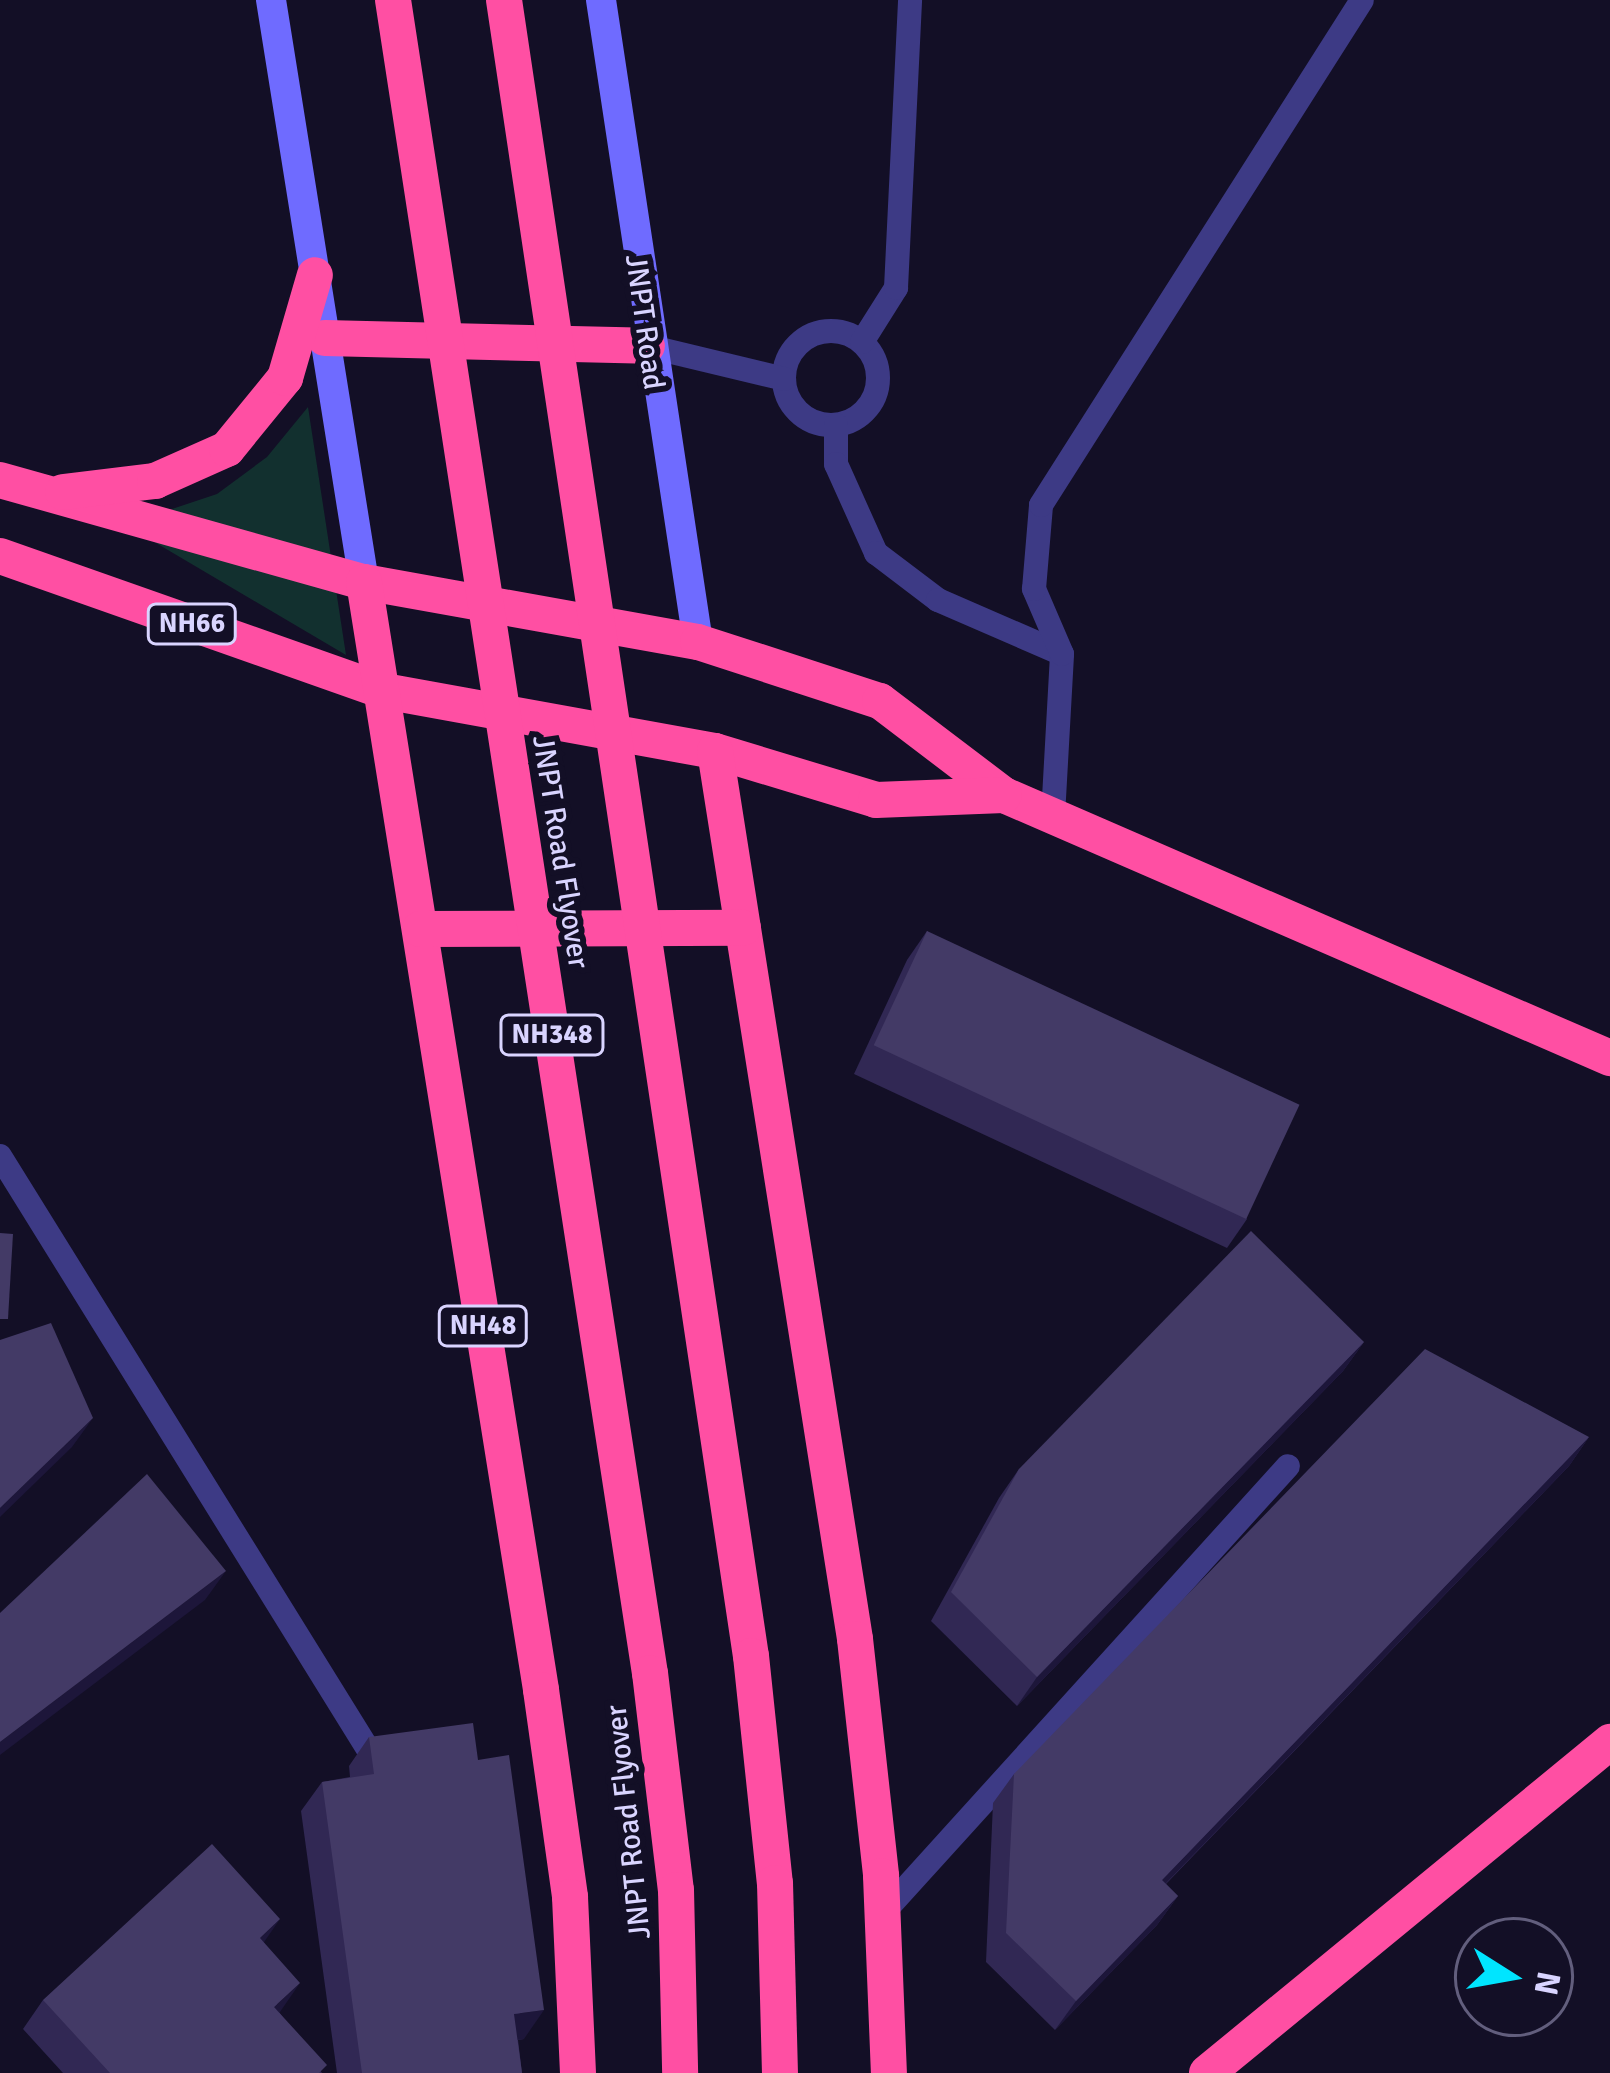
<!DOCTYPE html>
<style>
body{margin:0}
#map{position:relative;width:1610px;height:2073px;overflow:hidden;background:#130f26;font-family:Signika,sans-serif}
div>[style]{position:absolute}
.green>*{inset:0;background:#12302f}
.lane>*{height:24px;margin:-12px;padding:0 12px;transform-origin:12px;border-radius:12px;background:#3d3a85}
.lane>.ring{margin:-12px;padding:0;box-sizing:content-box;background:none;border:24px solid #3d3a85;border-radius:50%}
.secondary>*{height:30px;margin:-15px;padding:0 15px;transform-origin:15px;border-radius:15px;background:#6f6bff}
.highway>*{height:36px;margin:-18px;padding:0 18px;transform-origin:18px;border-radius:18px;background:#ff4fa3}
.highway-bridge>*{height:36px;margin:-18px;padding:0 18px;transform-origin:18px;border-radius:18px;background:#ff4fa3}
.wall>*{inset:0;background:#312854}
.shaded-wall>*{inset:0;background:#1d163a}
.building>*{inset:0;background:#433a66;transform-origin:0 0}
span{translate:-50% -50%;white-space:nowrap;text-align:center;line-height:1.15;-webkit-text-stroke:12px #130f26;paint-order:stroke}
.shield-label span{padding:3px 9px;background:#130f26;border:3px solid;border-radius:9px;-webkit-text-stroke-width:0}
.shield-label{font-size:27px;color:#d9d4ff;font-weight:700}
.street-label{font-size:30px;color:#d9d4ff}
.north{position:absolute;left:1454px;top:1917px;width:120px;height:120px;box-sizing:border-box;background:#130f26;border:3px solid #625e7d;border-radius:50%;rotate:101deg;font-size:33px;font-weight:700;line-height:48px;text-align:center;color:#d9d4ff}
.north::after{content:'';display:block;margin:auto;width:42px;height:54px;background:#00e5ff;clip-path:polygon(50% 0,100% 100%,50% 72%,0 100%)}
</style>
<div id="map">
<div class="green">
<i style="clip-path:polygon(308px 407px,346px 655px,112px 517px,163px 512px,217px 494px,267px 457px)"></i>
</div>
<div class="lane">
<i class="ring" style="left:784px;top:331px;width:70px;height:70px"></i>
<i style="left:862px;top:342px;width:64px;rotate:-57.8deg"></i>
<i style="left:896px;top:288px;width:288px;rotate:-87.2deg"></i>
<i style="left:647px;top:346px;width:141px;rotate:13.5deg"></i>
<i style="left:836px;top:425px;width:39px;rotate:90deg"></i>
<i style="left:836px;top:464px;width:98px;rotate:65.8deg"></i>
<i style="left:876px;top:553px;width:78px;rotate:37.2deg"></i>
<i style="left:938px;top:600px;width:135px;rotate:23.5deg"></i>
<i style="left:1053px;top:816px;width:162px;rotate:-86.8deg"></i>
<i style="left:1062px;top:654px;width:71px;rotate:-113.3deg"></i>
<i style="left:1034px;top:589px;width:84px;rotate:-85.2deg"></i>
<i style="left:1041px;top:505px;width:598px;rotate:-57.56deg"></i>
<i style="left:0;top:1156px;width:698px;rotate:58.18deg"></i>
<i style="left:883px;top:1913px;width:603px;rotate:-47.82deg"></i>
</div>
<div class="secondary">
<i style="left:271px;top:0;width:589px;rotate:80.92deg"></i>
<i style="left:601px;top:0;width:649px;rotate:81.41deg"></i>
</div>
<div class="highway">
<i style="left:325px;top:338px;width:322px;rotate:1.4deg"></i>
<i style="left:0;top:480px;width:378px;rotate:15.7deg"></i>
<i style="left:364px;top:582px;width:339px;rotate:10.2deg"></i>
<i style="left:698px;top:642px;width:191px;rotate:18deg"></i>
<i style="left:880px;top:701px;width:156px;rotate:37.2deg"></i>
<i style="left:1004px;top:795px;width:661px;rotate:23.46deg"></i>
<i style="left:63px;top:492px;width:93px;rotate:-6.8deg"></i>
<i style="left:155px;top:481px;width:79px;rotate:-24deg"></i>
<i style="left:227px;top:449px;width:92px;rotate:-50.8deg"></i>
<i style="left:285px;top:378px;width:107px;rotate:-73.8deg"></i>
<i style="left:0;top:556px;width:407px;rotate:19.4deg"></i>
<i style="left:384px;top:691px;width:336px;rotate:10.3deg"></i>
<i style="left:715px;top:751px;width:168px;rotate:16.9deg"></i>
<i style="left:876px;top:800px;width:128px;rotate:-2.2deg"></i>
<i style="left:364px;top:582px;width:1122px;rotate:80.92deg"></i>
<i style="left:541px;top:1690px;width:209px;rotate:82deg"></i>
<i style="left:570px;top:1897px;width:176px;rotate:87.4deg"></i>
<i style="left:715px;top:751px;width:899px;rotate:81.04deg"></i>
<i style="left:855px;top:1639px;width:238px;rotate:83.7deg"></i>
<i style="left:881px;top:1876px;width:197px;rotate:87.7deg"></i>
<i style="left:420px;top:929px;width:323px;rotate:-0.2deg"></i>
<i style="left:1207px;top:2073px;width:522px;rotate:-39.4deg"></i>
</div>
<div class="highway-bridge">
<i style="left:393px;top:0;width:1693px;rotate:81.27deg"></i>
<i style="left:650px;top:1673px;width:219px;rotate:83.2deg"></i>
<i style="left:676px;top:1890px;width:183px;rotate:88.7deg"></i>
<i style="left:504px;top:0;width:1674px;rotate:81.52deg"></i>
<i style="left:751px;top:1656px;width:228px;rotate:84deg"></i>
<i style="left:775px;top:1883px;width:190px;rotate:88.5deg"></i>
</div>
<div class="wall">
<i style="clip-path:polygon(927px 931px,1247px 1219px,1227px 1248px,854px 1074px,907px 960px)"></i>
<i style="clip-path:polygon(1364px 1342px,1343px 1371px,1017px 1706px,931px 1621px,999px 1498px,1019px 1469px)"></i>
<i style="clip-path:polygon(1589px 1437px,1569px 1466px,1166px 1884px,1178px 1896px,1157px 1925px,1055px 2030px,986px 1962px,993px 1803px,1014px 1774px)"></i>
<i style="clip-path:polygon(369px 1737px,478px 1760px,524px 2039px,518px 2040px,522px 2073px,337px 2073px,301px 1811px,322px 1782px,350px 1777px,349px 1766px)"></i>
<i style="clip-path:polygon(264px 1943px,279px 2012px,322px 2073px,63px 2073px,23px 2029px,43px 2000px)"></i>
</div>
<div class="shaded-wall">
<i style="clip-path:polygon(1364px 1342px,1343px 1371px,1017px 1706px,1037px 1677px)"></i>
<i style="clip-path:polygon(93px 1418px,72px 1447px,0 1517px,0 1508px)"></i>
<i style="clip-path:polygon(1589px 1437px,1569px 1466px,1141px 1909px,1162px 1880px)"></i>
<i style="clip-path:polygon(226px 1571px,205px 1600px,0 1755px,0 1742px)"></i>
<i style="clip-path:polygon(1178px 1896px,1157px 1925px,1055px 2030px,1076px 2001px)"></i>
<i style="clip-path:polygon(280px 1919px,260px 1948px,260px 1938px)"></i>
<i style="clip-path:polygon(300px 1983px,280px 2012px,254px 2036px,274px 2007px)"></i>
<i style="clip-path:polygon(544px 2010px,524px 2039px,494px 2043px,514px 2014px)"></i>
</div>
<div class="building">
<i style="left:927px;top:931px;width:411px;height:126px;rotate:25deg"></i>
<i style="clip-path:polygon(1251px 1231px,1364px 1342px,1037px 1677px,951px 1592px,1019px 1469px)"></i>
<i style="clip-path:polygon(0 1233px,13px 1234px,8px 1319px,0 1319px)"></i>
<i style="clip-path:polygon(51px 1323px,93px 1418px,0 1508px,0 1340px)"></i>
<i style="clip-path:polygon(1425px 1349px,1589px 1437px,1162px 1880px,1178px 1896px,1076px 2001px,1006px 1933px,1014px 1774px)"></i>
<i style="clip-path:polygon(147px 1474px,226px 1571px,0 1742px,0 1613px)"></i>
<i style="clip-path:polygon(473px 1723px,478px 1760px,509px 1755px,544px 2010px,514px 2014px,522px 2073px,362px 2073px,322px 1782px,374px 1774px,369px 1737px)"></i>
<i style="clip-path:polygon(212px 1844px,280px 1919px,260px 1938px,300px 1983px,274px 2007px,327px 2065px,319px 2073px,110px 2073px,43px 2000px)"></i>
</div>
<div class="shield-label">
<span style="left:192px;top:624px">NH66</span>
<span style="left:552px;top:1035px">NH348</span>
<span style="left:483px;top:1326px">NH48</span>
</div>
<div class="street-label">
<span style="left:644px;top:322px;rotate:82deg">JNPT Road</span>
<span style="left:560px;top:852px;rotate:81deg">JNPT Road Flyover</span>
<span style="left:629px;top:1822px;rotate:-96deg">JNPT Road Flyover</span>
</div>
<div class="north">N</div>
</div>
